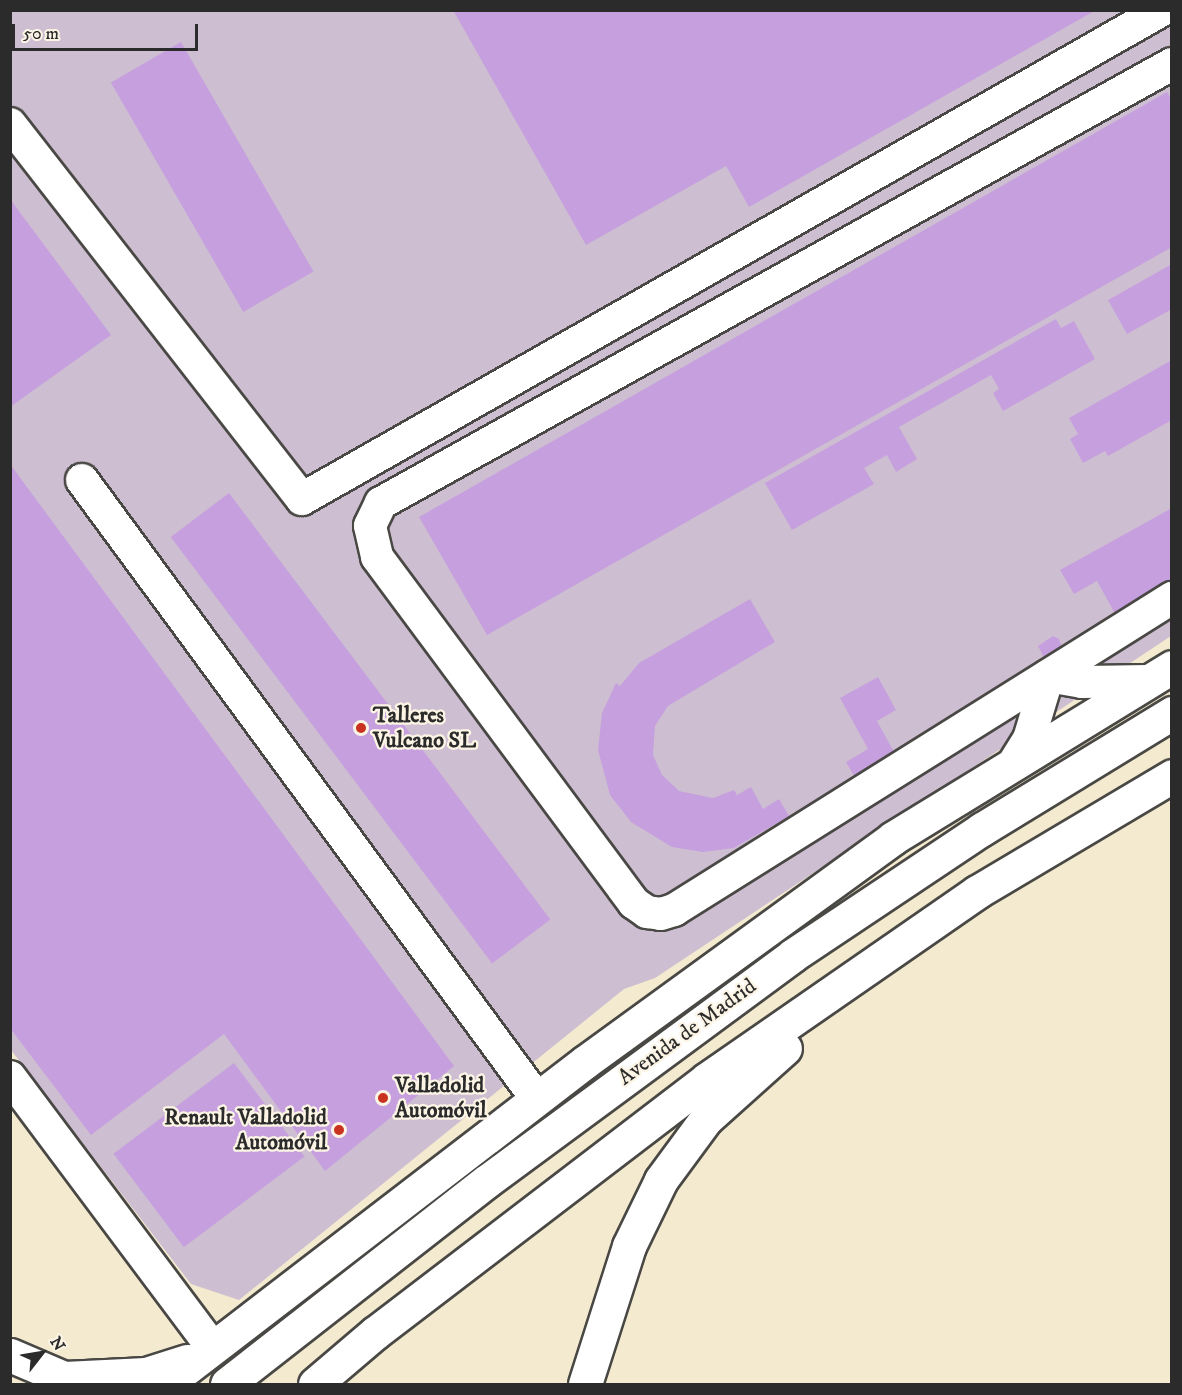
<!DOCTYPE html>
<meta charset="utf-8">
<style>
body{margin:0}
#map{position:relative;width:1182px;height:1395px;overflow:hidden;background:#f3eacf;font-family:"IM FELL DW Pica",serif}
div>[style]{position:absolute}
.industrial>*{inset:0;background:#cebed1}
.building>*{inset:0;background:#c6a0de;transform-origin:0 0}
.roads{filter:drop-shadow(2px 0 #494844) drop-shadow(-2px 0 #494844) drop-shadow(0 2px #494844) drop-shadow(0 -2px #494844)}
.minor>*{height:32px;margin:-16px;padding:0 16px;transform-origin:16px;border-radius:16px;background:#fff}
.highway>*{height:33px;margin:-16.5px;padding:0 16.5px;transform-origin:16.5px;border-radius:16.5px;background:#fff}
.dots>*{width:16px;height:16px;translate:-50% -50%;box-sizing:border-box;border:3px solid #fcf5e5;border-radius:50%}
span{translate:-50% -50%;white-space:nowrap;text-align:center;line-height:1.15;-webkit-text-stroke:4.5px #fcf5e5;paint-order:stroke}
.poi-label{font-size:22px;color:#2b2b2b;font-weight:700}
.left{translate:0 -50%;text-align:left}
.right{translate:-100% -50%;text-align:right}
.street-label{font-size:22px;color:#2b2b2b}
.frame{position:absolute;inset:0;border:12px solid #2b2b2b;pointer-events:none}
.north{position:absolute;left:12px;top:1323px;width:60px;height:60px;-webkit-text-stroke:4px #fcf5e5;paint-order:stroke;rotate:59deg;font-size:16px;font-weight:700;line-height:24px;text-align:center;color:#2b2b2b}
.north::after{content:'';display:block;margin:auto;width:21px;height:27px;background:#2b2b2b;clip-path:polygon(50% 0,100% 100%,50% 72%,0 100%)}
.scale{position:absolute;left:12px;top:24px;width:186px;height:27px;box-sizing:border-box;border:3px solid #2b2b2b;border-top:0;padding-left:8px;font-size:18px;line-height:21px;white-space:nowrap;color:#2b2b2b;-webkit-text-stroke:4px #fcf5e5;paint-order:stroke}
</style>
<div id="map">
<div class="industrial">
<i style="clip-path:polygon(11px 11px,1171px 11px,1171px 636px,655px 978px,624px 989px,239px 1300px,191px 1284px,11px 1050px)"></i>
</div>
<div class="building">
<i style="clip-path:polygon(453px 10px,1096px 10px,749px 207px,726px 166px,586px 245px)"></i>
<i style="left:181px;top:42px;width:265px;height:81px;rotate:60deg"></i>
<i style="clip-path:polygon(1167px 92px,1172px 101px,1172px 247px,487px 635px,419px 517px)"></i>
<i style="clip-path:polygon(10px 199px,111px 335px,10px 407px)"></i>
<i style="clip-path:polygon(1172px 264px,1172px 309px,1127px 334px,1108px 300px)"></i>
<i style="clip-path:polygon(1056px 319px,1061px 328px,1074px 321px,1095px 359px,1003px 411px,993px 393px,999px 389px,991px 375px,899px 427px,917px 459px,896px 472px,887px 455px,864px 468px,874px 484px,792px 530px,765px 483px)"></i>
<i style="clip-path:polygon(1172px 360px,1172px 420px,1108px 456px,1105px 451px,1083px 463px,1070px 439px,1078px 434px,1069px 418px)"></i>
<i style="clip-path:polygon(10px 464px,454px 1066px,325px 1171px,224px 1034px,91px 1135px,10px 1028px)"></i>
<i style="left:229px;top:493px;width:534px;height:73px;rotate:53deg"></i>
<i style="clip-path:polygon(1172px 508px,1172px 586px,1118px 619px,1097px 581px,1074px 594px,1060px 570px)"></i>
<i style="clip-path:polygon(750px 599px,775px 642px,668px 706px,655px 726px,653px 755px,662px 775px,679px 791px,713px 798px,734px 790px,737px 795px,751px 787px,763px 809px,779px 799px,789px 816px,734px 848px,703px 852px,672px 847px,631px 822px,610px 795px,598px 750px,602px 713px,616px 683px,620px 686px,639px 663px)"></i>
<i style="clip-path:polygon(1053px 636px,1059px 639px,1065px 656px,1045px 660px,1038px 646px)"></i>
<i style="clip-path:polygon(878px 677px,896px 710px,877px 721px,894px 752px,854px 776px,846px 762px,868px 749px,840px 698px)"></i>
<i style="left:234px;top:1063px;width:117px;height:151px;rotate:53deg"></i>
</div>
<div class="roads">
<div class="minor">
<i style="left:1172px;top:64px;width:905px;rotate:150.97deg"></i>
<i style="left:381px;top:503px;width:25px;rotate:116deg"></i>
<i style="left:370px;top:526px;width:32px;rotate:77deg"></i>
<i style="left:377px;top:557px;width:431px;rotate:53.4deg"></i>
<i style="left:634px;top:903px;width:16px;rotate:35deg"></i>
<i style="left:647px;top:912px;width:14px;rotate:8deg"></i>
<i style="left:661px;top:914px;width:14px;rotate:-17deg"></i>
<i style="left:674px;top:910px;width:588px;rotate:-32.07deg"></i>
<i style="left:10px;top:124px;width:475px;rotate:52.1deg"></i>
<i style="left:302px;top:499px;width:989px;rotate:-29.62deg"></i>
<i style="left:82px;top:480px;width:768px;rotate:53.68deg"></i>
<i style="left:1014px;top:763px;width:28px;rotate:-58deg"></i>
<i style="left:1029px;top:739px;width:66px;rotate:-73.2deg"></i>
<i style="left:1048px;top:676px;width:35px;rotate:10deg"></i>
<i style="left:1082px;top:682px;width:66px;rotate:-0.9deg"></i>
<i style="left:10px;top:1077px;width:339px;rotate:53.2deg"></i>
</div>
<div class="highway">
<i style="left:10px;top:1355px;width:59px;rotate:23.1deg"></i>
<i style="left:64px;top:1378px;width:82px;rotate:-2.8deg"></i>
<i style="left:146px;top:1374px;width:43px;rotate:-17.6deg"></i>
<i style="left:166px;top:1384px;width:528px;rotate:-37.54deg"></i>
<i style="left:585px;top:1062px;width:381px;rotate:-36deg"></i>
<i style="left:893px;top:838px;width:327px;rotate:-31.5deg"></i>
<i style="left:227px;top:1384px;width:330px;rotate:-38deg"></i>
<i style="left:487px;top:1181px;width:380px;rotate:-36.4deg"></i>
<i style="left:793px;top:955px;width:227px;rotate:-33.7deg"></i>
<i style="left:982px;top:829px;width:223px;rotate:-31.4deg"></i>
<i style="left:315px;top:1384px;width:79px;rotate:-40.4deg"></i>
<i style="left:375px;top:1333px;width:418px;rotate:-37.4deg"></i>
<i style="left:707px;top:1079px;width:328px;rotate:-34.7deg"></i>
<i style="left:977px;top:892px;width:227px;rotate:-30.7deg"></i>
<i style="left:585px;top:1384px;width:145px;rotate:-72.3deg"></i>
<i style="left:629px;top:1246px;width:73px;rotate:-64.1deg"></i>
<i style="left:661px;top:1180px;width:76px;rotate:-53.6deg"></i>
<i style="left:706px;top:1119px;width:106px;rotate:-41.9deg"></i>
</div>
</div>
<div class="dots">
<i style="left:361px;top:728px;background:#c8321e"></i>
<i style="left:383px;top:1098px;background:#c8321e"></i>
<i style="left:339px;top:1130px;background:#c8321e"></i>
</div>
<div class="poi-label">
<span class="left" style="left:373px;top:728px">Talleres<br>Vulcano SL</span>
<span class="left" style="left:395px;top:1098px">Valladolid<br>Automóvil</span>
<span class="right" style="left:327px;top:1130px">Renault Valladolid<br>Automóvil</span>
</div>
<div class="street-label">
<span style="left:687px;top:1032px;rotate:-36deg">Avenida de Madrid</span>
</div>
<div class="frame"></div>
<div class="north">N</div>
<div class="scale">50 m</div>
</div>
